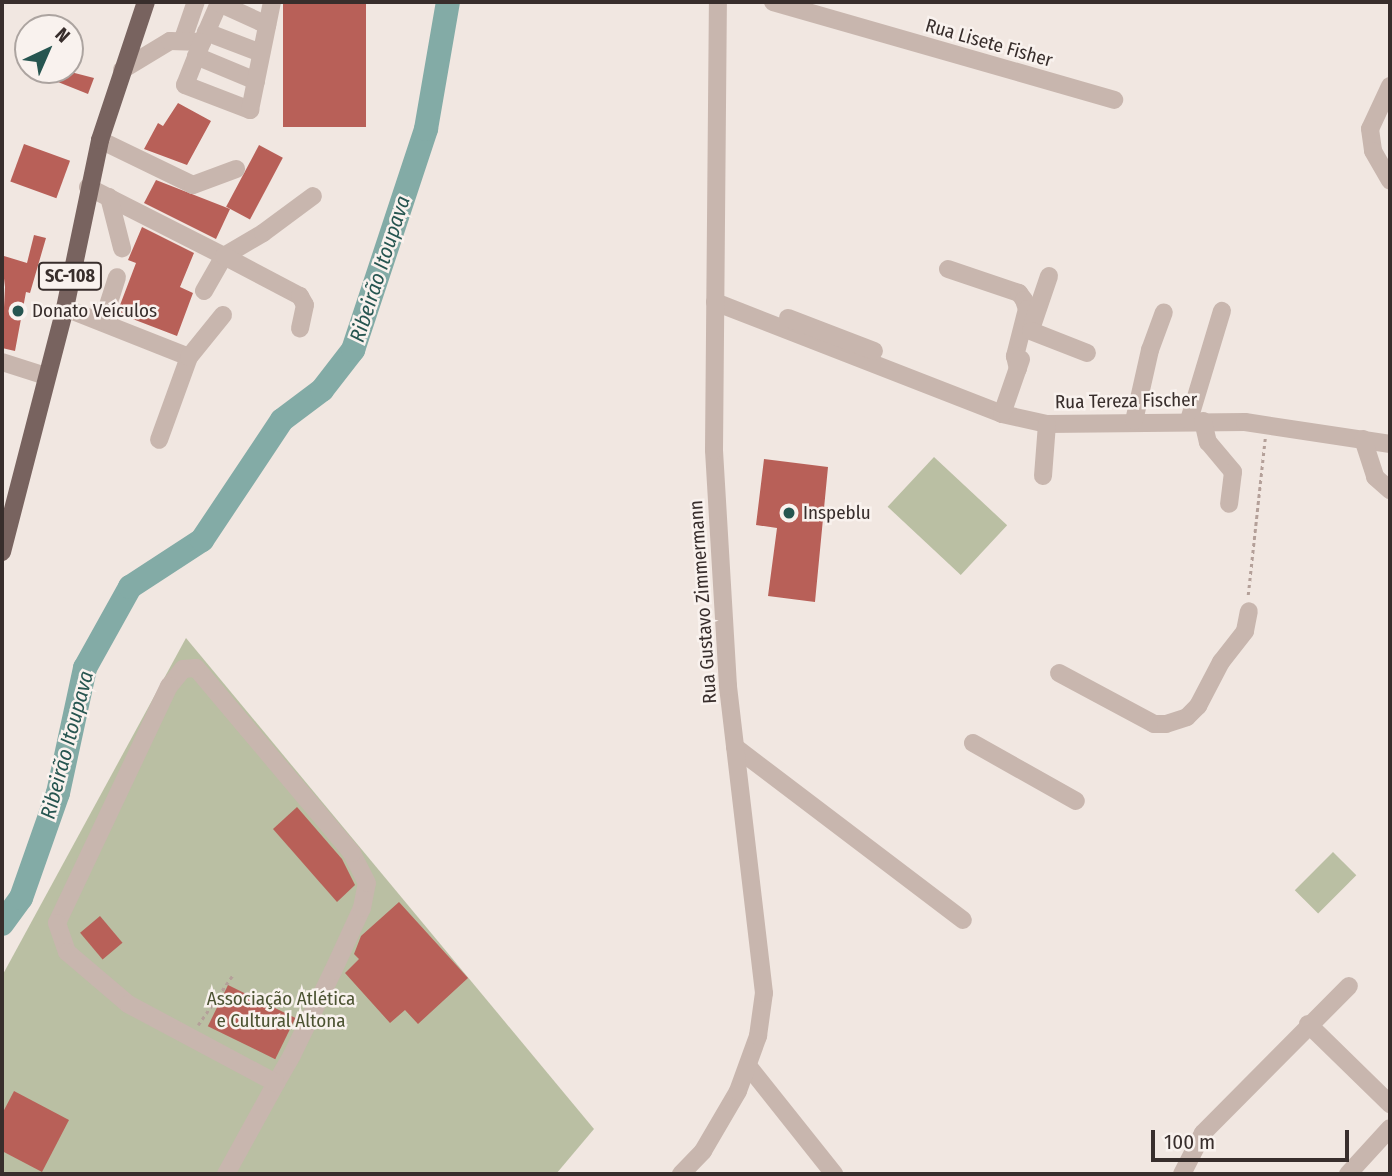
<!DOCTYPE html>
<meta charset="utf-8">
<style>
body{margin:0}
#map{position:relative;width:1392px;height:1176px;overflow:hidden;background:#f1e7e1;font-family:"Fira Sans Condensed",sans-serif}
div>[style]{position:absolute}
.green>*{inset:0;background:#babfa3;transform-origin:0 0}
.river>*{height:24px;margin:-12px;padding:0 12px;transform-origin:12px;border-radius:12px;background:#83aba6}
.building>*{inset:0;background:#b86058;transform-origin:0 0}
.path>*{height:2.5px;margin-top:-1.25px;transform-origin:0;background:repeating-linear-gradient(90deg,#b4a099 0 3.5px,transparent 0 7px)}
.minor>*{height:18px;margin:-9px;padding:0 9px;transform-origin:9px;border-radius:9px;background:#c8b6ae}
.major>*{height:18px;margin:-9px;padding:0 9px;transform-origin:9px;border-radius:9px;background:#78635f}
.dots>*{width:19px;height:19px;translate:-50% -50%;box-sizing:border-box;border:4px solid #f9f2ee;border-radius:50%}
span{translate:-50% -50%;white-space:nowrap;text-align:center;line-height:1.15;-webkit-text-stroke:5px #f9f2ee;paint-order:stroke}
.shield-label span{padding:2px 5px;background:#f9f2ee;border:2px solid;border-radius:5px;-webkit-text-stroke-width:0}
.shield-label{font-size:18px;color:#382e2c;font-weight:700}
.street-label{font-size:19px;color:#382e2c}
.poi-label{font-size:19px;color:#382e2c}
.left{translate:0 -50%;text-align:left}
.park-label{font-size:19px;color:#4c5332}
.water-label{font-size:21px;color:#265550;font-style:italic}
.frame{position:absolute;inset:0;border:4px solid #382e2c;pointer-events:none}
.north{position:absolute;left:14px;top:14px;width:70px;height:70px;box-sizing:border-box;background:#f9f2ee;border:2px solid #aca4a0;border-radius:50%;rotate:44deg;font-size:19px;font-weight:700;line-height:28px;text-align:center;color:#382e2c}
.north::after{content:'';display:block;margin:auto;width:24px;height:32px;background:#265550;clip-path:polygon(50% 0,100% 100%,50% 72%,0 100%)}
.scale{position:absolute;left:1151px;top:1130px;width:198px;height:32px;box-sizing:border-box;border:4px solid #382e2c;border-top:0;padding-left:9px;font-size:21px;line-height:24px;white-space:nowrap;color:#382e2c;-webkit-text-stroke:5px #f9f2ee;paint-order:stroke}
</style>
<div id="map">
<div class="green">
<i style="left:934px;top:457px;width:100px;height:68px;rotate:43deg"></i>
<i style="clip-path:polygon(186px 638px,594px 1129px,556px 1174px,2px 1174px,2px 976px)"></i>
<i style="left:1333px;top:852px;width:33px;height:54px;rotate:45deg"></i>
</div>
<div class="river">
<i style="left:2px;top:924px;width:32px;rotate:-54deg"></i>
<i style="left:21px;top:898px;width:111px;rotate:-70.6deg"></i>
<i style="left:58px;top:793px;width:128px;rotate:-77.8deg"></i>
<i style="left:85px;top:668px;width:93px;rotate:-60.9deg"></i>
<i style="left:130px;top:587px;width:86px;rotate:-33.1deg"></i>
<i style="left:202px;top:540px;width:144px;rotate:-56.3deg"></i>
<i style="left:282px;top:420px;width:50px;rotate:-36.9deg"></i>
<i style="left:322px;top:390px;width:51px;rotate:-52.2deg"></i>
<i style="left:353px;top:350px;width:233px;rotate:-71.7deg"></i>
<i style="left:426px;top:129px;width:129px;rotate:-80.2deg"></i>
</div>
<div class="building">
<i style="left:283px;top:2px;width:83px;height:125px"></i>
<i style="clip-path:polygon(63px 70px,94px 78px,88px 94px,58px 82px)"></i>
<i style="clip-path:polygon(178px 103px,211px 121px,187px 165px,144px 149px,158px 123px,163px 126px)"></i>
<i style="left:24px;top:144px;width:49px;height:40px;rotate:20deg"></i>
<i style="left:259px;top:145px;width:27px;height:70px;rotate:28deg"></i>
<i style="clip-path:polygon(156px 180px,230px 209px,216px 239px,144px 203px)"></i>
<i style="clip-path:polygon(142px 227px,194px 253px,180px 287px,193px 293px,177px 336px,117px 313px,136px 263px,128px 260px)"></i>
<i style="clip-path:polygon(34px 235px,46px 238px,30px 293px,26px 292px,15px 351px,2px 348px,5px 287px,2px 261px,4px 256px,27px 263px)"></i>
<i style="clip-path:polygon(764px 459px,828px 467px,815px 602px,768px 596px,777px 528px,756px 525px)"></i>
<i style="clip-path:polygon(297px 807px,342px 859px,355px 885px,337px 902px,273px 829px)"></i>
<i style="clip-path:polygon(399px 902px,468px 978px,418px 1024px,405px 1010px,390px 1023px,345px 973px,359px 959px,354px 954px,361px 936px)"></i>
<i style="left:100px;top:916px;width:35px;height:26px;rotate:50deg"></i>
<i style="left:228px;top:985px;width:75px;height:46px;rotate:26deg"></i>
<i style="clip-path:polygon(14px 1091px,69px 1120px,42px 1172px,2px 1151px,2px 1114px)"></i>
</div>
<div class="path">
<i style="left:1248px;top:595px;width:158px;rotate:-83.8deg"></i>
<i style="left:198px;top:1025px;width:60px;rotate:-55.2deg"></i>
</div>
<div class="minor">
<i style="left:773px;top:2px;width:355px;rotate:16deg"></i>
<i style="left:206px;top:32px;width:59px;rotate:20.9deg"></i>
<i style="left:183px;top:39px;width:39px;rotate:-71deg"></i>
<i style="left:202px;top:42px;width:43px;rotate:-66.4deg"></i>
<i style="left:219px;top:3px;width:53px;rotate:24.6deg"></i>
<i style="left:196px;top:56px;width:65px;rotate:22.6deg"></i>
<i style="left:122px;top:70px;width:56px;rotate:-31.1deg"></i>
<i style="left:170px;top:41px;width:32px;rotate:2deg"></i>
<i style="left:202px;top:42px;width:46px;rotate:111.6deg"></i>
<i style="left:185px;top:85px;width:70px;rotate:21deg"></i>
<i style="left:250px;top:110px;width:110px;rotate:-78.5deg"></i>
<i style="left:1390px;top:86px;width:47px;rotate:114.9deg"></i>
<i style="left:1370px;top:129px;width:22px;rotate:82deg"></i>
<i style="left:1373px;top:151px;width:34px;rotate:60deg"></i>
<i style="left:100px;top:140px;width:103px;rotate:25.8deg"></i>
<i style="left:193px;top:185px;width:46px;rotate:-20.4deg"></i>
<i style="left:88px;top:187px;width:153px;rotate:26.9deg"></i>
<i style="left:224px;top:256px;width:45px;rotate:-30.5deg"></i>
<i style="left:263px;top:233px;width:62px;rotate:-36.5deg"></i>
<i style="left:109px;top:197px;width:53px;rotate:75.7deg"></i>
<i style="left:948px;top:269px;width:75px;rotate:18.7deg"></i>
<i style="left:1019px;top:293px;width:9px;rotate:54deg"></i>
<i style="left:1024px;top:300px;width:9px;rotate:72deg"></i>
<i style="left:1027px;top:309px;width:49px;rotate:104.3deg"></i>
<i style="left:1015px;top:356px;width:13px;rotate:77deg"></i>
<i style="left:204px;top:291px;width:40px;rotate:-60.3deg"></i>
<i style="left:224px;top:256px;width:86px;rotate:27.8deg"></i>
<i style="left:300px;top:296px;width:10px;rotate:61deg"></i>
<i style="left:305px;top:305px;width:24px;rotate:102deg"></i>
<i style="left:715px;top:302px;width:308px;rotate:21.3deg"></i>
<i style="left:1002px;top:414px;width:46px;rotate:12.5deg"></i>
<i style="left:1047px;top:424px;width:198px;rotate:-0.6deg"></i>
<i style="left:1245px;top:422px;width:147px;rotate:8.6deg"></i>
<i style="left:65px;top:308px;width:133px;rotate:21.6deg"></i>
<i style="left:189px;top:357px;width:88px;rotate:109.9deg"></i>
<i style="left:788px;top:318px;width:92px;rotate:21deg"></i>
<i style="left:103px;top:321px;width:46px;rotate:-72.3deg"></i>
<i style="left:1031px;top:329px;width:56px;rotate:-71.2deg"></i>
<i style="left:1031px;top:331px;width:60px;rotate:21.4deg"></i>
<i style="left:189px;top:357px;width:54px;rotate:-51deg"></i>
<i style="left:2px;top:362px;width:46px;rotate:17.7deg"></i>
<i style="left:1002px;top:414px;width:58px;rotate:-70.9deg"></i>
<i style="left:1189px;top:420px;width:114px;rotate:-73.2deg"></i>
<i style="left:1134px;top:421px;width:73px;rotate:-77.3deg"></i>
<i style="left:1150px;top:350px;width:40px;rotate:-69.8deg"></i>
<i style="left:1203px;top:421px;width:22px;rotate:77deg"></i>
<i style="left:1208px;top:442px;width:39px;rotate:50deg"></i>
<i style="left:1233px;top:472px;width:32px;rotate:97deg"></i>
<i style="left:1363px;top:439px;width:40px;rotate:72deg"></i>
<i style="left:1375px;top:477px;width:20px;rotate:41deg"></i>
<i style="left:1043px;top:476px;width:52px;rotate:-85.6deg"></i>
<i style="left:1059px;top:673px;width:108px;rotate:28.2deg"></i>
<i style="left:1154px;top:724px;width:12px"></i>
<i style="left:1166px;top:724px;width:22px;rotate:-18deg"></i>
<i style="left:1187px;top:717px;width:16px;rotate:-45deg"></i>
<i style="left:1198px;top:706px;width:50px;rotate:-62.4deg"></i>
<i style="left:1221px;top:662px;width:39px;rotate:-52deg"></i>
<i style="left:1245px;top:631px;width:20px;rotate:-79deg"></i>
<i style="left:973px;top:743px;width:118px;rotate:29.4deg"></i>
<i style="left:735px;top:747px;width:286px;rotate:37.2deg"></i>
<i style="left:1308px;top:1024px;width:115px;rotate:44.3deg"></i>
<i style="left:749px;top:1067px;width:137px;rotate:51.5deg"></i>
<i style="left:226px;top:1174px;width:104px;rotate:-61.2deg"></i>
<i style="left:276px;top:1083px;width:32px;rotate:-60deg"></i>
<i style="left:292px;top:1055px;width:93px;rotate:-64deg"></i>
<i style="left:333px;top:971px;width:69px;rotate:-65.3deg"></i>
<i style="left:362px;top:908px;width:25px;rotate:-79deg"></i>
<i style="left:367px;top:883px;width:34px;rotate:-117deg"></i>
<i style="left:352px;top:853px;width:242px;rotate:-130.1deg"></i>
<i style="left:196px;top:668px;width:13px;rotate:176deg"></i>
<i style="left:183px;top:669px;width:22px;rotate:129deg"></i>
<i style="left:169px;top:686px;width:262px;rotate:115.3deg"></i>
<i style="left:57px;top:923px;width:31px;rotate:71deg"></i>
<i style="left:67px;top:952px;width:80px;rotate:40.4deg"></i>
<i style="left:128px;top:1004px;width:168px;rotate:28.1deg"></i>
<i style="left:681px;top:1174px;width:32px;rotate:-46deg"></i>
<i style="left:703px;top:1151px;width:69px;rotate:-59.7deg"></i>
<i style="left:738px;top:1091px;width:59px;rotate:-70deg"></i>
<i style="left:758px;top:1036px;width:43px;rotate:-82.1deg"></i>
<i style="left:764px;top:993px;width:309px;rotate:-96.7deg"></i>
<i style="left:728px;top:686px;width:236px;rotate:-93.4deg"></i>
<i style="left:714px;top:450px;width:448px;rotate:-89.5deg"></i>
<i style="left:1182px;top:1174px;width:46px;rotate:-62.9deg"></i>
<i style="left:1203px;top:1133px;width:207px;rotate:-45.2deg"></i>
<i style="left:1348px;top:1174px;width:62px;rotate:-47.6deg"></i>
</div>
<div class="major">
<i style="left:2px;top:552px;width:252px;rotate:-75.5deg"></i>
<i style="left:65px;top:308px;width:172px;rotate:-78.2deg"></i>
<i style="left:100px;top:140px;width:145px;rotate:-71.6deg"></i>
</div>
<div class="dots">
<i style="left:18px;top:311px;background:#265550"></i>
<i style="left:789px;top:513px;background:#265550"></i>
</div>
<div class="shield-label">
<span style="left:70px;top:276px">SC-108</span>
</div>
<div class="street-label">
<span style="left:989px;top:43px;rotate:16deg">Rua Lisete Fisher</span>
<span style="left:1126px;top:401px;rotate:-1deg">Rua Tereza Fischer</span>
<span style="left:703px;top:602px;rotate:-94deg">Rua Gustavo Zimmermann</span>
</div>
<div class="poi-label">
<span class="left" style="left:32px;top:311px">Donato Veículos</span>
<span class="left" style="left:803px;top:513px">Inspeblu</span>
</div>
<div class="park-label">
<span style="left:281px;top:1010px">Associação Atlética<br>e Cultural Altona</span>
</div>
<div class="water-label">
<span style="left:380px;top:269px;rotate:-72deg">Ribeirão Itoupava</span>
<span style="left:67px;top:745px;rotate:-75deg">Ribeirão Itoupava</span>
</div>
<div class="frame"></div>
<div class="north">N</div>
<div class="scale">100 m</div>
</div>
